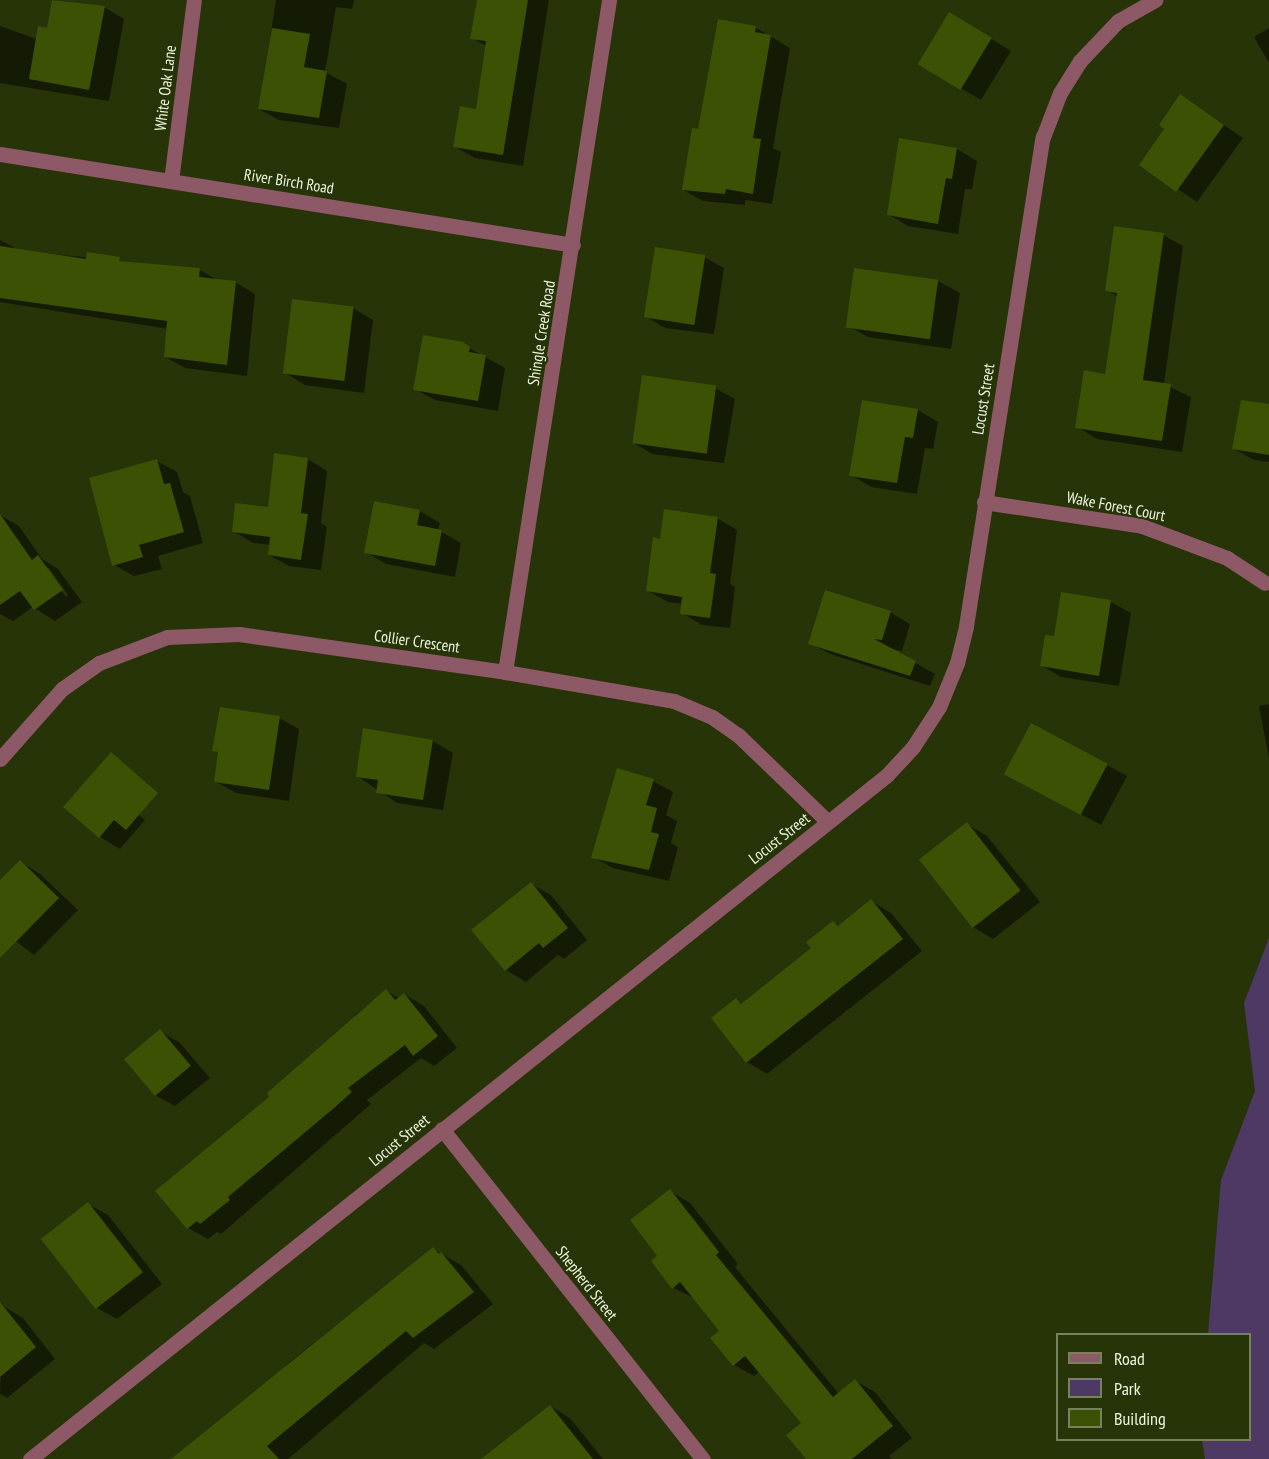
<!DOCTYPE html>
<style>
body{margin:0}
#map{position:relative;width:1269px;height:1459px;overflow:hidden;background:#273408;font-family:"PT Sans Narrow",sans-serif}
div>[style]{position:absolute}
.green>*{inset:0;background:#4d3964}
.shadow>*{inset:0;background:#0007}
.building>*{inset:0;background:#3d5104;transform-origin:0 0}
.minor>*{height:15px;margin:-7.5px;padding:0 7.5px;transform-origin:7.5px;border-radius:7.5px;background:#8e5966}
span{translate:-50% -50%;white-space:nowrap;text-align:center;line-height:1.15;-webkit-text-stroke:4.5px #273408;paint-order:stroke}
.street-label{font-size:16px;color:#edf6de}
.legend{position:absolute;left:1056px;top:1333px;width:195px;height:108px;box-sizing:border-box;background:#273408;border:2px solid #76825e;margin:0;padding:8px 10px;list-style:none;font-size:18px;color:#edf6de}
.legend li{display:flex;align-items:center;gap:12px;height:30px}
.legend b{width:30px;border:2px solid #76825e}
</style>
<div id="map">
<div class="green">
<i style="clip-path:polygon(1269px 938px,1269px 1459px,1205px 1459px,1202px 1440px,1250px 1440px,1250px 1334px,1208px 1334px,1221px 1180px,1255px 1091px,1244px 1003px)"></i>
</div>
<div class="shadow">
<i style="clip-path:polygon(53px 0,104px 7px,124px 19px,109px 101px,0 83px,0 26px,37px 39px,48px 29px)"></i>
<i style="clip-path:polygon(276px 0,354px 0,352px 9px,336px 7px,325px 72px,347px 84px,339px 128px,279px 120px,259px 109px)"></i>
<i style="clip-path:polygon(478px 0,549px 0,523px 166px,475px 158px,455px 147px,477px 110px,486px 46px,472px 38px)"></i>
<i style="clip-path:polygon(969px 25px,1011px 51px,981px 100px,919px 64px)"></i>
<i style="clip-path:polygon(755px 27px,790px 48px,773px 148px,781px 152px,772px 204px,745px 200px,745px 205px,703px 201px,683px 190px)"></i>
<i style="clip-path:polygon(1269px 28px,1269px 63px,1254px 37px)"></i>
<i style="clip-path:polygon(1181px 96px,1243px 138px,1197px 202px,1141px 164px,1167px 128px)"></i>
<i style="clip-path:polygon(901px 140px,957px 149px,977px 161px,972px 189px,965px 189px,958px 234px,908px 226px,888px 214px)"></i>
<i style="clip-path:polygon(1163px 235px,1183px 246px,1164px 384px,1191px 397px,1182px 452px,1097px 439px,1077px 427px,1106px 375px,1118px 297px,1107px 290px)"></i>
<i style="clip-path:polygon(0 240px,19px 250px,200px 270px,219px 281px,235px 282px,255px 294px,247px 376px,185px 368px,165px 357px,168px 329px,0 302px)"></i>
<i style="clip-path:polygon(704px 257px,724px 268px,714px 334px,665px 328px,645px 316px)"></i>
<i style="clip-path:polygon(856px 270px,940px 282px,960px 293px,951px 349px,868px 337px,848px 326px)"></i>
<i style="clip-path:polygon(293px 301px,353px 308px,373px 320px,364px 393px,305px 385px,285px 373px)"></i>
<i style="clip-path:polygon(462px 344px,505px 368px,498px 411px,435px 400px,415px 389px)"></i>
<i style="clip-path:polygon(715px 388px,735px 399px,724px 463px,652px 454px,632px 442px)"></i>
<i style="clip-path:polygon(1269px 406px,1269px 462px,1254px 460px,1234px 449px)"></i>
<i style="clip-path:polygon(918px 410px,938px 422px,933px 449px,925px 448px,917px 494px,871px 487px,851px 475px)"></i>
<i style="clip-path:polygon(308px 459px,327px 471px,321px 523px,327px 527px,321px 570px,289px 566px,269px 555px,271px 545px,253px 543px,233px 531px,269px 508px)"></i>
<i style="clip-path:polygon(157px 461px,177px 472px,183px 492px,190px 496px,203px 543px,158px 556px,162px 569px,134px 576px,114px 565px)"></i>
<i style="clip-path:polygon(375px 503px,420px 511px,440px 523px,438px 530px,461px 543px,455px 577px,386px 564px,366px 552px)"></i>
<i style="clip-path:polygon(evenodd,0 515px,19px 526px,42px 559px,58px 569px,82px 602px,55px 621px,33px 607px,13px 621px,0 614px,0 515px,45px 568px,49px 568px,68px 595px,66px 597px,45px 568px)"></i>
<i style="clip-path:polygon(717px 518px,737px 530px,730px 584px,735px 587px,730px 628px,702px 625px,682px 613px,683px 604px,668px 602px,648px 591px,661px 541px)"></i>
<i style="clip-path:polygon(1111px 602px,1131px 613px,1119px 686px,1061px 677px,1041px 665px)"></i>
<i style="clip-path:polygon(890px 612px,910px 624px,902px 651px,891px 649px,935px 674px,930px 686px,830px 654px,810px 643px)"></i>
<i style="clip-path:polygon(1269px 704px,1269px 759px,1259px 706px)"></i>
<i style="clip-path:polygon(279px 718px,299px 729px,289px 801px,236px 793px,216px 782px,220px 754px,214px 750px)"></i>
<i style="clip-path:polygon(433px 741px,453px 753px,443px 810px,397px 803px,357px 776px)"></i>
<i style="clip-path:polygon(1107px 765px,1127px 776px,1101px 825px,1026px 785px)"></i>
<i style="clip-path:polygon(653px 781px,673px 792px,666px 815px,677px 821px,671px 843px,678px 847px,669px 881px,613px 868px,593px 857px)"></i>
<i style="clip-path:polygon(110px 790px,145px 820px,120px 849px,100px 837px,65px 807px)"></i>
<i style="clip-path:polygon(967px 824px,987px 836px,1040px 902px,993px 939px,973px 927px,921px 860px)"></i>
<i style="clip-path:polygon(21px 862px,40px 874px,78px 910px,34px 955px,0 929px,0 883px)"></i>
<i style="clip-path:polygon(531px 884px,551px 895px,587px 940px,564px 959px,558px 955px,526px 982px,506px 970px)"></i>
<i style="clip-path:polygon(871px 901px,891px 913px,922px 951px,767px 1074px,747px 1062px,713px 1018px,736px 1000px,743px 1004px,813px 948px,833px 922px,840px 926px)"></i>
<i style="clip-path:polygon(386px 991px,399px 998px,404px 994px,424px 1006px,457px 1048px,434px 1066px,421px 1058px,367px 1100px,371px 1104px,221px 1234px,217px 1232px,208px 1239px,188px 1228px,271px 1097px,357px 1020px,354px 1016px)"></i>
<i style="clip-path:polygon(160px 1031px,180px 1043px,210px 1078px,175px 1106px,155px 1095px)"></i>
<i style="clip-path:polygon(670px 1191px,690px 1203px,738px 1264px,735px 1267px,839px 1394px,855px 1381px,875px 1392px,912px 1438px,889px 1456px,892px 1459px,808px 1459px,803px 1423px,760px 1371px,754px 1376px,734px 1365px,721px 1331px,694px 1298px,673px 1288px,659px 1256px)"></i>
<i style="clip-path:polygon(88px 1204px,108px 1215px,162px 1284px,117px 1319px,97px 1308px)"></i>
<i style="clip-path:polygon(433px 1249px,461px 1265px,493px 1304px,434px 1349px,424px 1343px,288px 1459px,188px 1459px,291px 1361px)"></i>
<i style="clip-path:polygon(3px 1306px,23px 1318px,55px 1359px,7px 1398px,0 1394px)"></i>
<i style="clip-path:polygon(550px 1406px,570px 1418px,603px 1459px,507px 1459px)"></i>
</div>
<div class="building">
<i style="clip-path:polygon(52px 0,105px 6px,89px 90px,29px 79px,38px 26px,47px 28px)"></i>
<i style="clip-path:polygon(477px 0,528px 0,503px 155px,453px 147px,460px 106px,476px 109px,486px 41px,470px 39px)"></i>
<i style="left:949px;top:12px;width:50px;height:61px;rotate:31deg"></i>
<i style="clip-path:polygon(718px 19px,756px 26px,755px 32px,771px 35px,753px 138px,761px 139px,753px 194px,726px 189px,725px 194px,682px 190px,692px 128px,698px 129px)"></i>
<i style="clip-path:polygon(272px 28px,310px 34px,304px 67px,327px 71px,319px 118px,258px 109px)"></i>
<i style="clip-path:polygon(1180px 94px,1224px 125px,1176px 192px,1139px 165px,1164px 129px,1159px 125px)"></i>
<i style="clip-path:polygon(899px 138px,957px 148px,952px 179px,946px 178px,938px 224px,887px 215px)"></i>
<i style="clip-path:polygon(1114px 226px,1164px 233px,1143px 380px,1171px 384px,1162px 441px,1075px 428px,1084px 370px,1105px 374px,1117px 293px,1105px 291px)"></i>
<i style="clip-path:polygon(0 246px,86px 259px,87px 252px,120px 257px,119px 261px,200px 268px,199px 277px,236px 281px,227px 365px,164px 357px,167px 321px,0 298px)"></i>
<i style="left:655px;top:247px;width:51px;height:71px;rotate:9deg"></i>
<i style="left:854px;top:268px;width:85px;height:60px;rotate:8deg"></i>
<i style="left:292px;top:299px;width:62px;height:75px;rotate:7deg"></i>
<i style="clip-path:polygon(423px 335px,463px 342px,470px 347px,469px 352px,486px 355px,478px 401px,413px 390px)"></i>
<i style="left:642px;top:375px;width:75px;height:69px;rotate:8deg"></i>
<i style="clip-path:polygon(862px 400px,918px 409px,913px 438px,905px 437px,897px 483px,849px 476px)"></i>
<i style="clip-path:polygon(1241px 400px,1269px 404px,1269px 455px,1232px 449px)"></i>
<i style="clip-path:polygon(274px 453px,308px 458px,301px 513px,308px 514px,301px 560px,268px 555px,270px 537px,232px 532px,235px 503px,268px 507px)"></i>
<i style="clip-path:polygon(157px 459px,164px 484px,170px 483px,184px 532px,139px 545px,143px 557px,112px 566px,89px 478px)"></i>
<i style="clip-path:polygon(374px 501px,420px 510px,417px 525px,442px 530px,435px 566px,364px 553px)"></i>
<i style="clip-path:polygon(664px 509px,718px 517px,710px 573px,716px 574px,710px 618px,680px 614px,682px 597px,646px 591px,653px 537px,660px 539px)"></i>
<i style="clip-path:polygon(0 514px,32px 560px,38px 555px,63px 590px,34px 610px,20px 591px,0 605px)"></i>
<i style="clip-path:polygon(825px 590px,891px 611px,882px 640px,874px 639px,916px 661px,910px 676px,808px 644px)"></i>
<i style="clip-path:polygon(1061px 592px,1111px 600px,1099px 676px,1040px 666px,1045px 635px,1054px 636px)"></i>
<i style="clip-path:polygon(220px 707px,280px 716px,269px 790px,214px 782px,218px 752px,212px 751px)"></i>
<i style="left:1031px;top:723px;width:87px;height:58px;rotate:28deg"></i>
<i style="clip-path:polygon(363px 728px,433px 740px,423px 800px,376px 793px,378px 780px,356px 777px)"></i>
<i style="clip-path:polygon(111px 752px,158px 793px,126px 830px,114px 820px,99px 838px,63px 807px)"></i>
<i style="clip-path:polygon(617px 768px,654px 779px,646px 805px,657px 808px,651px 832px,659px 834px,649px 870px,591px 858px)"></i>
<i style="left:967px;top:822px;width:87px;height:61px;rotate:52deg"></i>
<i style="clip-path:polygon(20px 860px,59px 898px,0 958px,0 880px)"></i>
<i style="clip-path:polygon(531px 882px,568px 928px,543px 948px,539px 943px,505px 971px,471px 930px)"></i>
<i style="clip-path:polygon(871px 899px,903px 939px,746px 1063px,711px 1018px,736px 998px,741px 1004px,811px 948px,806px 942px,833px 921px,838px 926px)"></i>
<i style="clip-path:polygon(386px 989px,395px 1000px,404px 993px,438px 1036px,413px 1056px,405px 1045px,348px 1088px,352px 1092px,334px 1108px,228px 1197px,230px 1200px,200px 1224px,197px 1221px,187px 1229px,155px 1191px,269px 1097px,267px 1093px)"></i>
<i style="left:160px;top:1029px;width:48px;height:47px;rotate:50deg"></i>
<i style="clip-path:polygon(670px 1189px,719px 1252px,716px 1255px,833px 1397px,855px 1379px,893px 1426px,852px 1459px,806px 1459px,786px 1435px,801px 1423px,745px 1356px,733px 1366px,710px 1338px,719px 1331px,680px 1282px,672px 1289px,651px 1261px,657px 1256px,630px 1220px)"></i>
<i style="left:88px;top:1202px;width:89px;height:60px;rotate:52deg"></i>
<i style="clip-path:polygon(433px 1247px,439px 1254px,441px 1252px,474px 1292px,413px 1338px,406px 1331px,267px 1446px,279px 1459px,171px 1459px)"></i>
<i style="clip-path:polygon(0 1302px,36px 1347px,0 1377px)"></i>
<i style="clip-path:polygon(550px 1405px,593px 1459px,481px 1459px)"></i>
</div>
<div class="minor">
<i style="left:0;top:154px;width:580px;rotate:9.02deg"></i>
<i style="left:171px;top:181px;width:182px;rotate:-82.8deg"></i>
<i style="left:984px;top:502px;width:160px;rotate:8.6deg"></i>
<i style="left:1142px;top:526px;width:91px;rotate:20.6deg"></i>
<i style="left:1227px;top:558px;width:45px;rotate:33.3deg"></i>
<i style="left:505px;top:672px;width:680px;rotate:-81.2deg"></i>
<i style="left:0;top:759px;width:94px;rotate:-48.5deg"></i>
<i style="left:62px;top:689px;width:45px;rotate:-35.1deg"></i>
<i style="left:99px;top:663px;width:73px;rotate:-20.9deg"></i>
<i style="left:167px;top:637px;width:72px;rotate:-2.4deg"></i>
<i style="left:239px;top:634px;width:269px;rotate:8.1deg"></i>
<i style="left:505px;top:672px;width:171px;rotate:9.7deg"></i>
<i style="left:674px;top:701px;width:41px;rotate:22.8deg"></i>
<i style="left:712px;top:717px;width:32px;rotate:35deg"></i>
<i style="left:738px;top:735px;width:125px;rotate:44deg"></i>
<i style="left:442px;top:1129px;width:421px;rotate:51.7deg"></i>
<i style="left:30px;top:1459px;width:1096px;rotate:-38.59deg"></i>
<i style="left:887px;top:775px;width:38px;rotate:-47deg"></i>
<i style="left:913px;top:747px;width:48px;rotate:-57deg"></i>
<i style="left:939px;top:707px;width:48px;rotate:-67.8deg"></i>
<i style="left:957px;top:663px;width:38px;rotate:-76deg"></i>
<i style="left:966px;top:626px;width:495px;rotate:-81.1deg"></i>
<i style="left:1043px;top:137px;width:47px;rotate:-68.9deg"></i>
<i style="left:1060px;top:93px;width:38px;rotate:-58deg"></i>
<i style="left:1080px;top:61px;width:55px;rotate:-46.5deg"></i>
<i style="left:1118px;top:21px;width:43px;rotate:-29.6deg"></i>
</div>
<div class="street-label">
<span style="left:165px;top:88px;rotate:-83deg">White Oak Lane</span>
<span style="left:289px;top:181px;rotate:9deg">River Birch Road</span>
<span style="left:541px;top:333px;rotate:-81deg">Shingle Creek Road</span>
<span style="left:983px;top:399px;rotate:-81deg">Locust Street</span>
<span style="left:1116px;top:506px;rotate:11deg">Wake Forest Court</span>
<span style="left:417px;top:641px;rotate:8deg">Collier Crescent</span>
<span style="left:779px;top:838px;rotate:-38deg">Locust Street</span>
<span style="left:399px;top:1140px;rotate:-39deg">Locust Street</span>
<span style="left:587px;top:1283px;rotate:52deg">Shepherd Street</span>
</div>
<ul class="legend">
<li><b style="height:8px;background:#8e5966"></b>Road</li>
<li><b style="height:16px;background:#4d3964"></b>Park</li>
<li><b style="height:16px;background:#3d5104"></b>Building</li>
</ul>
</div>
